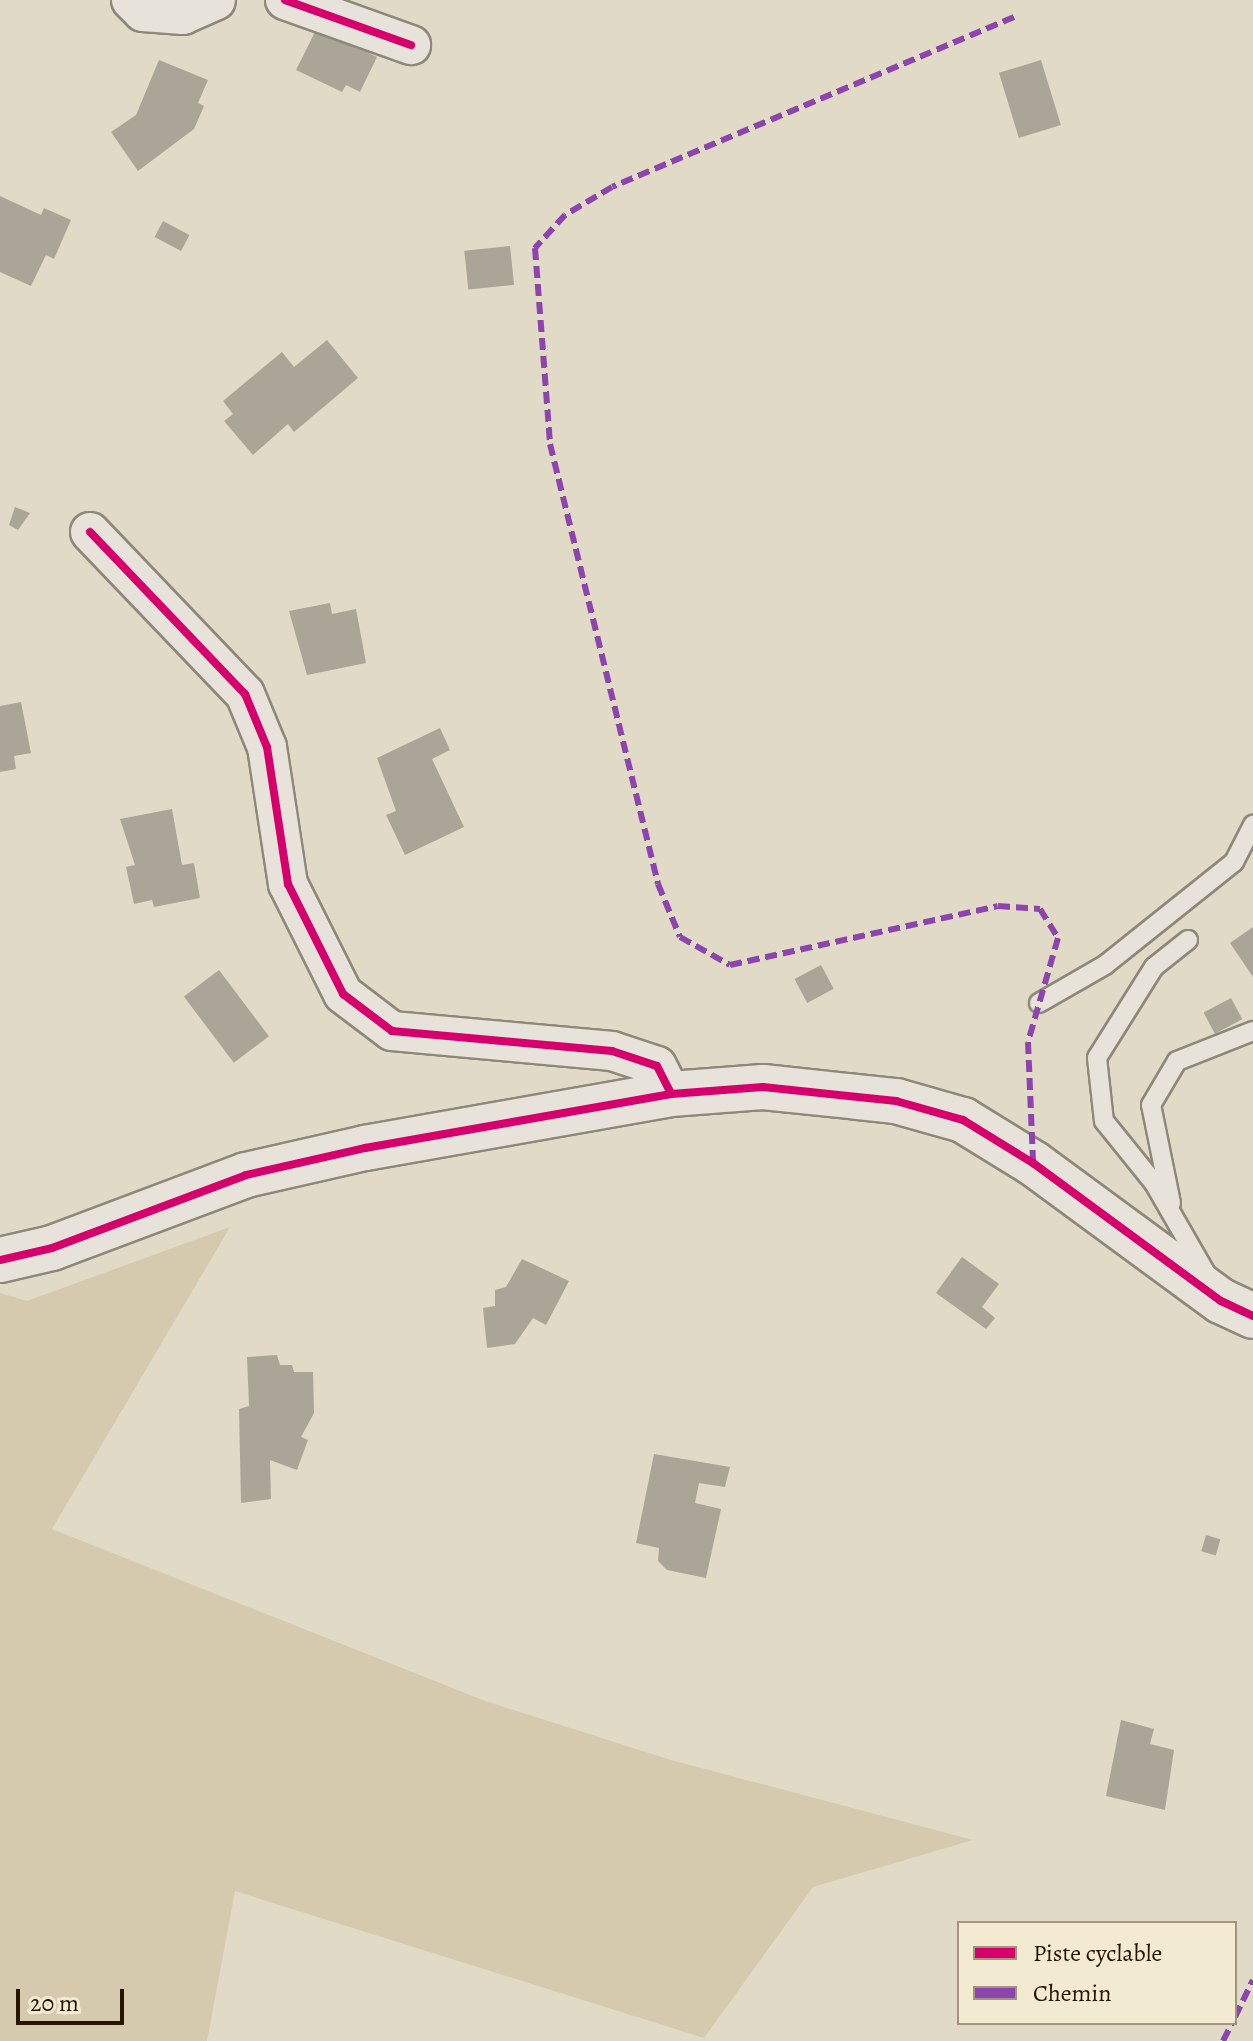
<!DOCTYPE html>
<style>
body{margin:0}
#map{position:relative;width:1253px;height:2041px;overflow:hidden;background:#e1dac6;font-family:Alegreya,serif}
div>[style]{position:absolute}
.green>*{inset:0;background:#d5caae}
.building>*{inset:0;background:#aba597;transform-origin:0 0}
.roads{filter:drop-shadow(2px 0 #8e887a) drop-shadow(-2px 0 #8e887a) drop-shadow(0 2px #8e887a) drop-shadow(0 -2px #8e887a)}
.service>*{height:18px;margin:-9px;padding:0 9px;transform-origin:9px;border-radius:9px;background:#e7e3da}
.minor>*{height:38px;margin:-19px;padding:0 19px;transform-origin:19px;border-radius:19px;background:#e7e3da}
.tertiary>*{height:44px;margin:-22px;padding:0 22px;transform-origin:22px;border-radius:22px;background:#e7e3da}
.quiet>*{height:6px;margin-top:-3px;transform-origin:0;background:repeating-linear-gradient(90deg,#8e44ad 0 12px,transparent 0 18px)}
.cycleway>*{height:8px;margin:-4px;padding:0 4px;transform-origin:4px;border-radius:4px;background:#d6006c}
span{translate:-50% -50%;white-space:nowrap;text-align:center;line-height:1.15;-webkit-text-stroke:6px #f3ead2;paint-order:stroke}
.legend{position:absolute;left:957px;top:1921px;width:280px;height:104px;box-sizing:border-box;background:#f3ead2;border:2px solid #a2947e;margin:0;padding:10px 14px;list-style:none;font-size:24px;color:#281400}
.legend li{display:flex;align-items:center;gap:16px;height:40px}
.legend b{width:40px;border:2px solid #a2947e}
.scale{position:absolute;left:16px;top:1989px;width:108px;height:36px;box-sizing:border-box;border:4px solid #281400;border-top:0;padding-left:10px;font-size:24px;line-height:28px;white-space:nowrap;color:#281400;-webkit-text-stroke:6px #f3ead2;paint-order:stroke}
</style>
<div id="map">
<div class="green">
<i style="clip-path:polygon(230px 1227px,52px 1529px,488px 1702px,671px 1760px,973px 1840px,813px 1887px,704px 2038px,235px 1891px,207px 2041px,0 2041px,0 1293px,27px 1301px)"></i>
</div>
<div class="building">
<i style="clip-path:polygon(317px 28px,377px 57px,360px 92px,346px 85px,342px 92px,296px 70px)"></i>
<i style="clip-path:polygon(159px 60px,208px 80px,198px 103px,204px 106px,194px 129px,138px 171px,111px 132px,136px 115px)"></i>
<i style="left:1041px;top:60px;width:68px;height:44px;rotate:73deg"></i>
<i style="clip-path:polygon(0 196px,41px 215px,44px 208px,71px 220px,54px 259px,46px 255px,31px 286px,0 272px)"></i>
<i style="left:163px;top:221px;width:30px;height:18px;rotate:28deg"></i>
<i style="left:510px;top:246px;width:39px;height:46px;rotate:84deg"></i>
<i style="clip-path:polygon(327px 340px,358px 378px,294px 432px,288px 424px,253px 455px,224px 421px,233px 414px,223px 401px,282px 352px,294px 367px)"></i>
<i style="clip-path:polygon(15px 507px,30px 513px,18px 530px,9px 525px)"></i>
<i style="clip-path:polygon(330px 603px,332px 614px,356px 609px,366px 663px,307px 675px,289px 611px)"></i>
<i style="clip-path:polygon(21px 702px,31px 753px,14px 756px,16px 769px,0 772px,0 706px)"></i>
<i style="clip-path:polygon(440px 728px,450px 750px,432px 759px,464px 827px,405px 855px,386px 815px,396px 811px,377px 758px)"></i>
<i style="clip-path:polygon(172px 809px,182px 865px,194px 863px,200px 898px,154px 907px,152px 900px,134px 904px,126px 867px,135px 865px,120px 819px)"></i>
<i style="clip-path:polygon(1253px 927px,1253px 977px,1230px 943px)"></i>
<i style="left:821px;top:965px;width:27px;height:30px;rotate:62deg"></i>
<i style="left:219px;top:970px;width:83px;height:44px;rotate:53deg"></i>
<i style="left:1231px;top:998px;width:24px;height:31px;rotate:62deg"></i>
<i style="clip-path:polygon(962px 1257px,999px 1284px,982px 1307px,995px 1318px,986px 1329px,936px 1293px)"></i>
<i style="clip-path:polygon(522px 1259px,569px 1281px,546px 1325px,533px 1318px,515px 1344px,487px 1348px,483px 1308px,495px 1306px,495px 1290px,506px 1287px)"></i>
<i style="clip-path:polygon(277px 1355px,280px 1365px,292px 1365px,294px 1372px,313px 1372px,314px 1413px,301px 1437px,308px 1440px,297px 1470px,270px 1460px,271px 1499px,241px 1503px,239px 1409px,249px 1406px,247px 1357px)"></i>
<i style="clip-path:polygon(654px 1454px,730px 1467px,725px 1487px,699px 1483px,695px 1503px,721px 1509px,706px 1578px,667px 1570px,658px 1561px,659px 1548px,636px 1543px)"></i>
<i style="left:1206px;top:1535px;width:15px;height:17px;rotate:16deg"></i>
<i style="clip-path:polygon(1121px 1720px,1154px 1729px,1150px 1744px,1174px 1750px,1165px 1810px,1106px 1796px)"></i>
</div>
<div class="roads">
<div class="service">
<i style="left:1188px;top:940px;width:43px;rotate:141.5deg"></i>
<i style="left:1154px;top:967px;width:107px;rotate:122.1deg"></i>
<i style="left:1097px;top:1058px;width:63px;rotate:83.7deg"></i>
<i style="left:1104px;top:1121px;width:80px;rotate:51.1deg"></i>
<i style="left:1154px;top:1183px;width:108px;rotate:60.1deg"></i>
<i style="left:1039px;top:1003px;width:76px;rotate:-29.9deg"></i>
<i style="left:1105px;top:965px;width:165px;rotate:-38.6deg"></i>
<i style="left:1234px;top:862px;width:42px;rotate:-62.8deg"></i>
<i style="left:1171px;top:1203px;width:100px;rotate:-101.5deg"></i>
<i style="left:1151px;top:1105px;width:51px;rotate:-59.4deg"></i>
<i style="left:1177px;top:1061px;width:82px;rotate:-21.5deg"></i>
</div>
<div class="minor">
<i style="left:131px;top:0;width:17px;rotate:45deg"></i>
<i style="left:143px;top:12px;width:40px;rotate:4.3deg"></i>
<i style="left:183px;top:15px;width:36px;rotate:-24deg"></i>
<i style="left:285px;top:0;width:134px;rotate:19.7deg"></i>
<i style="left:90px;top:532px;width:224px;rotate:46.3deg"></i>
<i style="left:245px;top:694px;width:57px;rotate:67.5deg"></i>
<i style="left:267px;top:747px;width:139px;rotate:81.3deg"></i>
<i style="left:288px;top:884px;width:123px;rotate:63.4deg"></i>
<i style="left:343px;top:994px;width:61px;rotate:37.1deg"></i>
<i style="left:392px;top:1031px;width:221px;rotate:5.2deg"></i>
<i style="left:612px;top:1051px;width:47px;rotate:18.4deg"></i>
<i style="left:657px;top:1066px;width:31px;rotate:63deg"></i>
</div>
<div class="tertiary">
<i style="left:0;top:1260px;width:53px;rotate:-13deg"></i>
<i style="left:52px;top:1248px;width:207px;rotate:-20.6deg"></i>
<i style="left:246px;top:1175px;width:122px;rotate:-12.8deg"></i>
<i style="left:365px;top:1148px;width:311px;rotate:-10deg"></i>
<i style="left:671px;top:1094px;width:92px;rotate:-4.4deg"></i>
<i style="left:763px;top:1087px;width:134px;rotate:6deg"></i>
<i style="left:896px;top:1101px;width:70px;rotate:15.8deg"></i>
<i style="left:963px;top:1120px;width:82px;rotate:31.6deg"></i>
<i style="left:1033px;top:1163px;width:233px;rotate:36.3deg"></i>
<i style="left:1221px;top:1301px;width:35px;rotate:25deg"></i>
</div>
</div>
<div class="quiet">
<i style="left:1014px;top:17px;width:436px;rotate:157.1deg"></i>
<i style="left:612px;top:187px;width:55px;rotate:149.2deg"></i>
<i style="left:565px;top:215px;width:45px;rotate:132.3deg"></i>
<i style="left:535px;top:248px;width:197px;rotate:85.6deg"></i>
<i style="left:550px;top:444px;width:453px;rotate:76.2deg"></i>
<i style="left:658px;top:884px;width:57px;rotate:67.5deg"></i>
<i style="left:680px;top:937px;width:57px;rotate:29.2deg"></i>
<i style="left:730px;top:965px;width:274px;rotate:-12.4deg"></i>
<i style="left:998px;top:906px;width:42px;rotate:4.1deg"></i>
<i style="left:1040px;top:909px;width:34px;rotate:58deg"></i>
<i style="left:1058px;top:938px;width:108px;rotate:106.1deg"></i>
<i style="left:1028px;top:1042px;width:121px;rotate:87.6deg"></i>
<i style="left:1235px;top:2017px;width:41px;rotate:-64.1deg"></i>
<i style="left:1223px;top:2041px;width:20px;rotate:-63deg"></i>
</div>
<div class="cycleway">
<i style="left:285px;top:0;width:134px;rotate:19.7deg"></i>
<i style="left:90px;top:532px;width:224px;rotate:46.3deg"></i>
<i style="left:245px;top:694px;width:57px;rotate:67.5deg"></i>
<i style="left:267px;top:747px;width:139px;rotate:81.3deg"></i>
<i style="left:288px;top:884px;width:123px;rotate:63.4deg"></i>
<i style="left:343px;top:994px;width:61px;rotate:37.1deg"></i>
<i style="left:392px;top:1031px;width:221px;rotate:5.2deg"></i>
<i style="left:612px;top:1051px;width:47px;rotate:18.4deg"></i>
<i style="left:657px;top:1066px;width:31px;rotate:63deg"></i>
<i style="left:0;top:1260px;width:53px;rotate:-13deg"></i>
<i style="left:52px;top:1248px;width:207px;rotate:-20.6deg"></i>
<i style="left:246px;top:1175px;width:122px;rotate:-12.8deg"></i>
<i style="left:365px;top:1148px;width:311px;rotate:-10deg"></i>
<i style="left:671px;top:1094px;width:92px;rotate:-4.4deg"></i>
<i style="left:763px;top:1087px;width:134px;rotate:6deg"></i>
<i style="left:896px;top:1101px;width:70px;rotate:15.8deg"></i>
<i style="left:963px;top:1120px;width:82px;rotate:31.6deg"></i>
<i style="left:1033px;top:1163px;width:233px;rotate:36.3deg"></i>
<i style="left:1221px;top:1301px;width:35px;rotate:25deg"></i>
</div>
<ul class="legend">
<li><b style="height:10px;background:#d6006c"></b>Piste cyclable</li>
<li><b style="height:10px;background:#8e44ad"></b>Chemin</li>
</ul>
<div class="scale">20 m</div>
</div>
